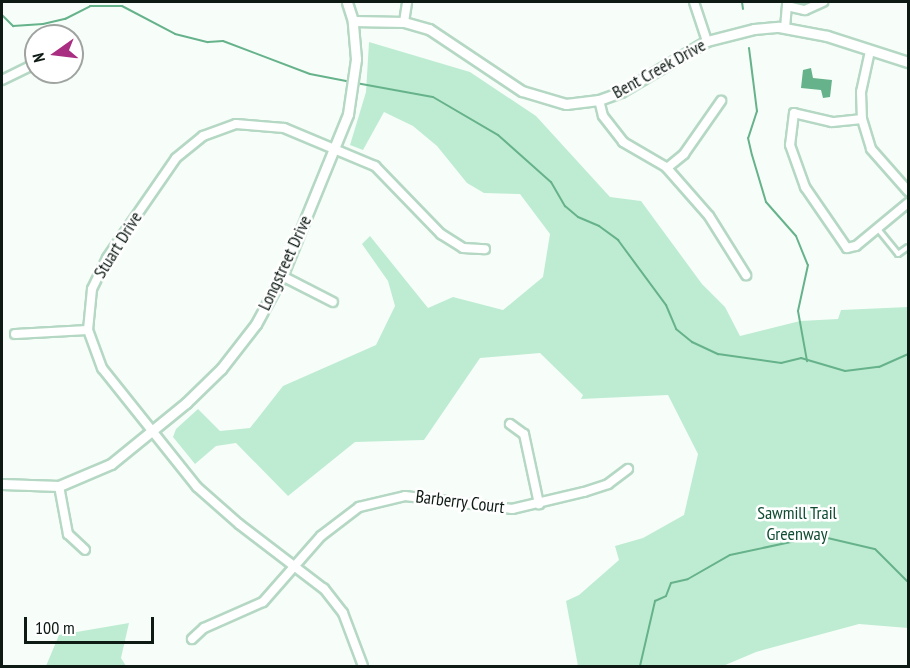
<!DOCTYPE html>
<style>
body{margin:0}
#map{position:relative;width:910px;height:668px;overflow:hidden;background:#f7fef9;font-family:"PT Sans Narrow",sans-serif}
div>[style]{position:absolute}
.green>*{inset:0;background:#beecd2}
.water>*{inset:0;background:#66b28b}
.stream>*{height:2px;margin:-1px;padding:0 1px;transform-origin:1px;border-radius:1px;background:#66b28b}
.roads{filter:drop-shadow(2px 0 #b5d8c4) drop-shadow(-2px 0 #b5d8c4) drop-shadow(0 2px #b5d8c4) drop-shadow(0 -2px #b5d8c4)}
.service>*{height:4px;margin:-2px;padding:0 2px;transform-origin:2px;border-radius:2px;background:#fff}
.minor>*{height:8px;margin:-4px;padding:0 4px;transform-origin:4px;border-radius:4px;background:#fff}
.tertiary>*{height:9px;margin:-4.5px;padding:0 4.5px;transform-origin:4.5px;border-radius:4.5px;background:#fff}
span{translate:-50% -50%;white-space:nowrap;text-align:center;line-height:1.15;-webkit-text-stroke:5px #fff;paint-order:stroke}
.street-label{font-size:18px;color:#0e1b14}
.park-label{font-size:18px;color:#0f4c32}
.frame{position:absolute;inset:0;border:3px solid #0e1b14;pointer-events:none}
.north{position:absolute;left:24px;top:24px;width:60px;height:60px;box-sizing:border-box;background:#fff;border:2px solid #9fa4a1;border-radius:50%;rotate:256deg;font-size:16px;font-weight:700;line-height:24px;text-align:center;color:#0e1b14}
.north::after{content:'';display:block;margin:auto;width:21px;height:27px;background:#a92e81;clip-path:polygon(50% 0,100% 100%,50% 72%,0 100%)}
.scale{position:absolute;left:24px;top:617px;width:130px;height:27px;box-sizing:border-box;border:3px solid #0e1b14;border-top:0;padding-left:8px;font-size:18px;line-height:21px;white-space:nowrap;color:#0e1b14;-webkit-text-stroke:4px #fff;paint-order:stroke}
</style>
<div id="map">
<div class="green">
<i style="clip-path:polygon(369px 42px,470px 72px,536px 116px,610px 197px,641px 201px,702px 284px,725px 307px,740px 336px,800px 321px,838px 319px,841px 310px,908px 307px,908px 628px,859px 624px,756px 652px,723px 666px,578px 666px,566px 601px,579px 595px,619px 560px,615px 546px,643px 538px,684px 515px,698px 454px,668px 395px,581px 399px,583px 395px,540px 353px,480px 358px,424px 440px,355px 442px,288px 496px,236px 443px,216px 446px,195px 464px,173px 437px,176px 429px,198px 409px,220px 431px,250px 428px,283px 386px,376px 345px,395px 306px,388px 281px,362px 244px,370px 236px,428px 308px,453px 297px,503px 310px,543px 277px,550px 234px,520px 194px,484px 193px,467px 183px,437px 146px,413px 126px,384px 112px,363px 150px,350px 145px,366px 92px)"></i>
<i style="clip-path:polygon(129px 623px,121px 658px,126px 666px,46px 666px,59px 635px)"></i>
</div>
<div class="water">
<i style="clip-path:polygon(811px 68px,813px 78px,832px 80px,830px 97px,823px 98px,821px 90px,801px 88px,803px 70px)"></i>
</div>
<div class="stream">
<i style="left:742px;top:2px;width:7px;rotate:82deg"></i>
<i style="left:2px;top:15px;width:16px;rotate:45deg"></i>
<i style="left:13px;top:26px;width:30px;rotate:-4deg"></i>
<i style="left:43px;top:24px;width:23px;rotate:-13deg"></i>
<i style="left:65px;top:19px;width:28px;rotate:-27deg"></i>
<i style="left:90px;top:6px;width:32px"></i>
<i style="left:122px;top:6px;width:60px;rotate:27.8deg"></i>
<i style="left:175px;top:34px;width:34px;rotate:14deg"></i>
<i style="left:208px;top:42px;width:15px;rotate:-4deg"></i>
<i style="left:223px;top:41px;width:93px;rotate:20.8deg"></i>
<i style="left:310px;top:74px;width:42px;rotate:11deg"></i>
<i style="left:749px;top:48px;width:64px;rotate:82.8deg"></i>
<i style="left:757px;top:111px;width:28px;rotate:108deg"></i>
<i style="left:748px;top:138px;width:17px;rotate:77deg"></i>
<i style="left:752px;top:155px;width:49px;rotate:73.4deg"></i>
<i style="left:766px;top:202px;width:45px;rotate:48.6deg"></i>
<i style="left:796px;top:236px;width:31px;rotate:68deg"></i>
<i style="left:808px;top:265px;width:47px;rotate:102.3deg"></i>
<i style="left:798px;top:311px;width:51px;rotate:79.8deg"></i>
<i style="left:356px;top:83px;width:78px;rotate:10.3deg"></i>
<i style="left:433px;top:97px;width:75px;rotate:30.3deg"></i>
<i style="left:498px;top:135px;width:71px;rotate:41.6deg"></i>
<i style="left:551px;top:182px;width:28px;rotate:60deg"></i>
<i style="left:565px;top:206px;width:17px;rotate:40deg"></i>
<i style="left:578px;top:217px;width:23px;rotate:23deg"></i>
<i style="left:599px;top:226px;width:24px;rotate:36deg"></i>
<i style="left:618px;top:240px;width:81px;rotate:53.6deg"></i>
<i style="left:666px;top:305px;width:26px;rotate:67deg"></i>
<i style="left:676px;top:329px;width:21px;rotate:39deg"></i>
<i style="left:692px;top:342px;width:29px;rotate:25deg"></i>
<i style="left:718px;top:354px;width:64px;rotate:8.1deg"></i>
<i style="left:781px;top:363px;width:21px;rotate:-14deg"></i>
<i style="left:801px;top:358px;width:46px;rotate:16.5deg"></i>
<i style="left:845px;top:371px;width:34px;rotate:-7deg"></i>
<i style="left:879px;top:367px;width:32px;rotate:-24deg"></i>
<i style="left:640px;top:666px;width:67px;rotate:-77deg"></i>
<i style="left:655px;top:601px;width:12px;rotate:-24deg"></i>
<i style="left:666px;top:596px;width:14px;rotate:-69deg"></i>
<i style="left:671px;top:583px;width:17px;rotate:-13deg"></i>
<i style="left:688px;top:579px;width:48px;rotate:-29.7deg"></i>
<i style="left:730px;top:555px;width:91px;rotate:-12.1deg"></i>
<i style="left:819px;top:536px;width:57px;rotate:13.1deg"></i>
<i style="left:875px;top:549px;width:47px;rotate:45deg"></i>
</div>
<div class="roads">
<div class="service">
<i style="left:878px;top:229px;width:32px;rotate:51deg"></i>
<i style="left:898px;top:254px;width:12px;rotate:-35deg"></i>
</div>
<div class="minor">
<i style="left:694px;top:2px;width:41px;rotate:71.6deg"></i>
<i style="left:787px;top:6px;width:18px;rotate:13deg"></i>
<i style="left:805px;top:10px;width:20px;rotate:-24deg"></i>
<i style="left:404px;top:22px;width:20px;rotate:-81deg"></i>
<i style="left:785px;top:28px;width:25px;rotate:-85deg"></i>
<i style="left:870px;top:51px;width:42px;rotate:102.4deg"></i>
<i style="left:861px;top:92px;width:27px;rotate:88deg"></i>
<i style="left:862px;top:119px;width:31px;rotate:73deg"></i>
<i style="left:871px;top:149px;width:56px;rotate:48.6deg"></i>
<i style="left:2px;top:80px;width:32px;rotate:-26deg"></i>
<i style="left:599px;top:100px;width:16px;rotate:76deg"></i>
<i style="left:603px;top:116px;width:33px;rotate:52deg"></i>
<i style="left:623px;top:142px;width:50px;rotate:30.2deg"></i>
<i style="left:666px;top:167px;width:65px;rotate:48.7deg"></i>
<i style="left:709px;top:216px;width:70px;rotate:57.9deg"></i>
<i style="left:862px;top:119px;width:30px;rotate:174deg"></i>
<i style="left:832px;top:122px;width:39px;rotate:-167deg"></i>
<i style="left:794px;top:113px;width:32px;rotate:97deg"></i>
<i style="left:790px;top:145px;width:45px;rotate:70.3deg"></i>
<i style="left:805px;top:187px;width:74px;rotate:55.5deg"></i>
<i style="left:847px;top:248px;width:9px;rotate:-13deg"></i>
<i style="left:856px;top:246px;width:67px;rotate:-39.6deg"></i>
<i style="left:667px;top:168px;width:22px;rotate:-39deg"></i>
<i style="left:684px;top:154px;width:65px;rotate:-55.1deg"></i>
<i style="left:282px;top:276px;width:57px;rotate:27deg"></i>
<i style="left:15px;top:334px;width:73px;rotate:-3.1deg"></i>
<i style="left:510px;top:424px;width:17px;rotate:36deg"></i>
<i style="left:524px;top:434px;width:72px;rotate:77.9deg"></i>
<i style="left:59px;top:486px;width:49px;rotate:79.4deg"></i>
<i style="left:68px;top:534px;width:23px;rotate:43deg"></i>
<i style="left:192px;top:639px;width:16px;rotate:-43deg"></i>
<i style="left:204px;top:628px;width:64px;rotate:-23.8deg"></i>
<i style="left:263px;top:602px;width:88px;rotate:-48.7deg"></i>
<i style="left:321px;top:536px;width:48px;rotate:-37.3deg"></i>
<i style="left:359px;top:507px;width:47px;rotate:-13.4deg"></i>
<i style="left:405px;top:496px;width:108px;rotate:6.9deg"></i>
<i style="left:512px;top:509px;width:74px;rotate:-13.3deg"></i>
<i style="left:584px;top:492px;width:25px;rotate:-18deg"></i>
<i style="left:608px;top:484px;width:25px;rotate:-37deg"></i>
<i style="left:363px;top:666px;width:57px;rotate:-110.7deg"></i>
<i style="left:343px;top:613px;width:31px;rotate:-128deg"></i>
<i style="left:324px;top:589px;width:107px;rotate:-142.6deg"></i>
<i style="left:239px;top:524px;width:56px;rotate:-138.6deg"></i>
<i style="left:197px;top:487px;width:152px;rotate:-128.6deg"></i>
<i style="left:102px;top:368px;width:40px;rotate:-110.2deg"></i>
<i style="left:88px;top:330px;width:41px;rotate:-84.4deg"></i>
<i style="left:92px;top:289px;width:34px;rotate:-64deg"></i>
<i style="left:107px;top:258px;width:121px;rotate:-55.4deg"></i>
<i style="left:176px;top:158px;width:35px;rotate:-39deg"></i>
<i style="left:203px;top:136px;width:35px;rotate:-20deg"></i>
<i style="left:236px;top:124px;width:48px;rotate:4.8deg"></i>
<i style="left:284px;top:128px;width:99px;rotate:22.7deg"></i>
<i style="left:375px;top:166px;width:95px;rotate:45.9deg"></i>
<i style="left:441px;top:234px;width:26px;rotate:32deg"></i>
<i style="left:463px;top:248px;width:22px;rotate:3deg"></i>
</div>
<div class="tertiary">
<i style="left:353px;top:21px;width:51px;rotate:1.1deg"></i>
<i style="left:404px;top:22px;width:26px;rotate:16deg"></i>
<i style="left:429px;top:29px;width:112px;rotate:33.7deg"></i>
<i style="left:522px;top:91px;width:46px;rotate:16.5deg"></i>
<i style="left:566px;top:104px;width:33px;rotate:-7deg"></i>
<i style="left:599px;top:100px;width:23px;rotate:-20deg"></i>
<i style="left:621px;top:92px;width:100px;rotate:-30.7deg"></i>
<i style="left:707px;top:41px;width:49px;rotate:-14.3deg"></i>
<i style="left:754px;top:29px;width:25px;rotate:-5deg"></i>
<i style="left:779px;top:27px;width:49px;rotate:10.6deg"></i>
<i style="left:827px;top:36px;width:85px;rotate:17.8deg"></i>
<i style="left:2px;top:484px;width:57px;rotate:2deg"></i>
<i style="left:59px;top:486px;width:56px;rotate:-22.9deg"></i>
<i style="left:111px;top:464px;width:97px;rotate:-39.1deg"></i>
<i style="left:186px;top:403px;width:49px;rotate:-44.2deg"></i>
<i style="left:221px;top:369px;width:57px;rotate:-52.1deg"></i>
<i style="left:256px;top:324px;width:55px;rotate:-61.6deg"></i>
<i style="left:282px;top:276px;width:175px;rotate:-67.8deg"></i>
<i style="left:348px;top:114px;width:56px;rotate:-81.7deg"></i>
<i style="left:356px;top:59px;width:38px;rotate:-95deg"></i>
<i style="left:353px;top:21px;width:20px;rotate:-108deg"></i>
</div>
</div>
<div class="street-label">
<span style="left:659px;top:69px;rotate:-29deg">Bent Creek Drive</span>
<span style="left:118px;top:245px;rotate:-58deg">Stuart Drive</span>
<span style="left:285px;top:263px;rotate:-65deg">Longstreet Drive</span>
<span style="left:460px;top:502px;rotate:7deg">Barberry Court</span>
</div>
<div class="park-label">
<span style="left:797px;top:524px">Sawmill Trail<br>Greenway</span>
</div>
<div class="frame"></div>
<div class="north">N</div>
<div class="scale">100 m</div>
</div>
